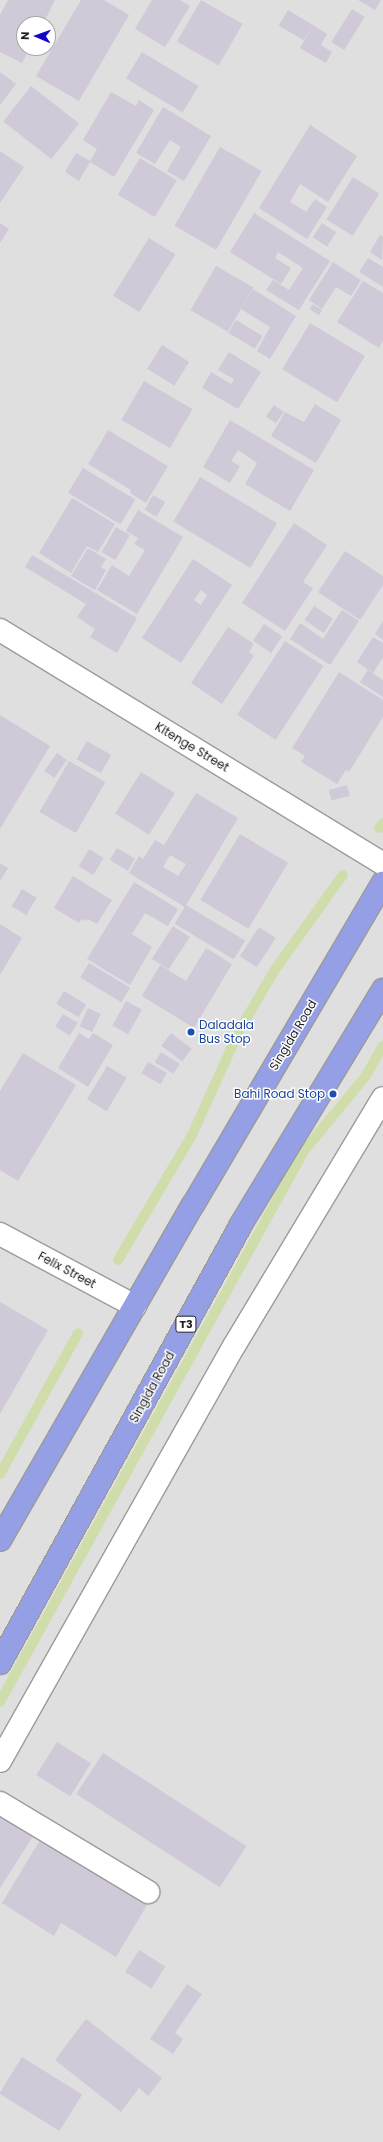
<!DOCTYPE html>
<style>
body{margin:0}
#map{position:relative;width:383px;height:2142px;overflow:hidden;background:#efe9f1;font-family:Poppins,sans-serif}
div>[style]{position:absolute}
.residential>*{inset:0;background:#dfdfdf}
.stream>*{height:10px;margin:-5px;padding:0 5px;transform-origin:5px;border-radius:5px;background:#cfddab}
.building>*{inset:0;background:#d0c9d8;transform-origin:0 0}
.roads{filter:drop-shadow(1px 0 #9b9b9b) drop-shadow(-1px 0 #9b9b9b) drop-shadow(0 1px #9b9b9b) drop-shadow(0 -1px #9b9b9b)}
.minor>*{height:22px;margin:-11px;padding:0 11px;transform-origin:11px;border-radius:11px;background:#fff}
.highway>*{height:22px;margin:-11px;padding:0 11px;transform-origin:11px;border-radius:11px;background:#949fe5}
.dots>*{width:11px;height:11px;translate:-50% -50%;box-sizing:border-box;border:2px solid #fff;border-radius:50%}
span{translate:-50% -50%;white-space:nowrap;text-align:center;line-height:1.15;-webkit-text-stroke:3px #fff;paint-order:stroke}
.shield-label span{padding:1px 3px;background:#fff;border:1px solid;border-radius:3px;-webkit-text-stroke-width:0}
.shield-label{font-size:11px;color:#212121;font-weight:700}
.street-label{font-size:12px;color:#212121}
.transit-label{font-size:12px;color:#164399}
.left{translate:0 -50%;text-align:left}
.right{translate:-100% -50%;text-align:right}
.north{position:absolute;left:16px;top:16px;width:40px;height:40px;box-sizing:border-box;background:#fff;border:1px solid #a6a6a6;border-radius:50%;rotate:272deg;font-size:11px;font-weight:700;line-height:16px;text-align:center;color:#212121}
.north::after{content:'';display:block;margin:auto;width:14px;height:18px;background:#1107cc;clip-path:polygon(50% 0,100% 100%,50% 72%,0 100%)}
</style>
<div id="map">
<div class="residential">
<i style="clip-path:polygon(evenodd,0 0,383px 0,383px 2142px,0 2142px,0 0,24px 24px,48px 24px,48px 48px,24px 48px,24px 24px)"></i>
</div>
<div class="stream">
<i style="left:379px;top:828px;width:6px;rotate:-51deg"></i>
<i style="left:118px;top:1260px;width:145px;rotate:-59.4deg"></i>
<i style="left:192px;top:1135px;width:114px;rotate:-65.7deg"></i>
<i style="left:239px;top:1031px;width:69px;rotate:-59.7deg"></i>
<i style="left:274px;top:971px;width:118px;rotate:-54.3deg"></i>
<i style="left:0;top:1474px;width:161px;rotate:-61deg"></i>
<i style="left:0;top:1702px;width:629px;rotate:-61.11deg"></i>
<i style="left:304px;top:1151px;width:96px;rotate:-50.5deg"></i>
<i style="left:365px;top:1077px;width:36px;rotate:-60deg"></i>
</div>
<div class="building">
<i style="clip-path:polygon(8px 0,55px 0,43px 24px,24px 24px,24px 48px,30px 48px,22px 63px,0 52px,0 15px)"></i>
<i style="clip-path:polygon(81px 0,104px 0,129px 15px,79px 101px,36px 76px)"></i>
<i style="clip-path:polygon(152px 0,180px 0,190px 6px,165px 47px,135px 29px)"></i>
<i style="left:201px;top:0;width:48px;height:48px;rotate:30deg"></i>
<i style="clip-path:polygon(358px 0,381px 0,375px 10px)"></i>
<i style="left:352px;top:9px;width:15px;height:39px;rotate:32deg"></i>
<i style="left:288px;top:10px;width:29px;height:18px;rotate:31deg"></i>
<i style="clip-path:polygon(313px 25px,327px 34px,321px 45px,332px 52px,326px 63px,300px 48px)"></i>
<i style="left:142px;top:52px;width:66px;height:31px;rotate:31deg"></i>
<i style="clip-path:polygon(0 72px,16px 84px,0 105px)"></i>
<i style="left:31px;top:86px;width:61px;height:45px;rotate:38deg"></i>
<i style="clip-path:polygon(111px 92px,136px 106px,139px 100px,154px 110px,114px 177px,90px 162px,79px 181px,65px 172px,76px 153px,90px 161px,97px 149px,83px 140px)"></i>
<i style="clip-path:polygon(163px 107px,211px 136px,184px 181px,167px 171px,181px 147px,170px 140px,155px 164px,136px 153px)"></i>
<i style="clip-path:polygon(310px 125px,357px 156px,328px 202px,300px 184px,290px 202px,306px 212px,315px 199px,327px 207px,307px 239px,259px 208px)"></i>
<i style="left:220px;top:147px;width:48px;height:91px;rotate:30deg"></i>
<i style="clip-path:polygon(0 151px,24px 167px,0 203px)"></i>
<i style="left:140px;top:158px;width:43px;height:43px;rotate:31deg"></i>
<i style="left:353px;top:177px;width:31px;height:50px;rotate:32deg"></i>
<i style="clip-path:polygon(254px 213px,330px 261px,299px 310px,266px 290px,273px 280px,289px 290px,303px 268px,278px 252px,275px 258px,291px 268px,281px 284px,230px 252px)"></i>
<i style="clip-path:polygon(0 223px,9px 229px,0 243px)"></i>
<i style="left:322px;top:223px;width:17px;height:17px;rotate:33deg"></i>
<i style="clip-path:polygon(380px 235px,383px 237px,382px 260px,370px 252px)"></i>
<i style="left:149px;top:238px;width:31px;height:68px;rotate:32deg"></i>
<i style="clip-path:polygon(368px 258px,383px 267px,383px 287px,359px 272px)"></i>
<i style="clip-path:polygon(333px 262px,361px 280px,351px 296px,336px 287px,322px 309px,309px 300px)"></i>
<i style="left:216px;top:266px;width:43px;height:51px;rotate:30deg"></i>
<i style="clip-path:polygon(363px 281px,383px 293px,383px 341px,379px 348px,337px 322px)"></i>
<i style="clip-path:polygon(253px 289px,296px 316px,270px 359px,257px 351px,270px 327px,241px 309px)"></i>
<i style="left:313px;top:304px;width:11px;height:6px;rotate:34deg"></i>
<i style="left:236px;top:320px;width:31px;height:15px;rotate:31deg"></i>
<i style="left:310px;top:323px;width:64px;height:54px;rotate:31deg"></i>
<i style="left:162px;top:345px;width:32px;height:28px;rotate:32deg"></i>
<i style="clip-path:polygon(229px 352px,261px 372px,238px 409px,202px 388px,211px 372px,231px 384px,234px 379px,218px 370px)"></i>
<i style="left:144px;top:381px;width:56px;height:45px;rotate:30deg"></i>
<i style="clip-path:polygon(315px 404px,341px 420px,316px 463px,271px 436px,285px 412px,304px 422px)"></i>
<i style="left:274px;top:405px;width:12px;height:14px;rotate:35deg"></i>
<i style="clip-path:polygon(230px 420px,314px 470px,290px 511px,245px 484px,257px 463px,238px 450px,231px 461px,240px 466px,230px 483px,203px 467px)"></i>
<i style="clip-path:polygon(108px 430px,168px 466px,146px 503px,130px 493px,131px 490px,88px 464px)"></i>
<i style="left:83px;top:468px;width:61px;height:29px;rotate:31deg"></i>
<i style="left:200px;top:477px;width:90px;height:52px;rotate:31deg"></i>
<i style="left:153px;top:495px;width:14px;height:17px;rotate:30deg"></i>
<i style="clip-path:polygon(72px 498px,115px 524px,98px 552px,87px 546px,71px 573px,39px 553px)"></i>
<i style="clip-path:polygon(138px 510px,183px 537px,137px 614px,97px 590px,112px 565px,129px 576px,145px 550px,134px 544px,138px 538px,126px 531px)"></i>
<i style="clip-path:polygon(294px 523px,327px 545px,303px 582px,313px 588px,285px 631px,242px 603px)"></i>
<i style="left:116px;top:527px;width:16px;height:29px;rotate:30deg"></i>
<i style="clip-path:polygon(88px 548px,106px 559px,101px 567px,106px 570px,95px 590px,71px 576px)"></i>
<i style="clip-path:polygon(345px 551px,383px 576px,383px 585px,360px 620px,318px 592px)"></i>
<i style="clip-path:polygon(32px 555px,137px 618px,117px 653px,90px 637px,95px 629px,77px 617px,86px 604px,25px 567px)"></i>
<i style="clip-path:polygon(evenodd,193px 559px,232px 585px,181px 663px,142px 638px,193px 559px,201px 590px,207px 595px,201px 605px,194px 600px,201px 590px)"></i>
<i style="left:314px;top:606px;width:23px;height:17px;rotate:34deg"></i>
<i style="clip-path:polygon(342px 610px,359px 621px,330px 665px,290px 639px,300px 623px,323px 639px)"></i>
<i style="clip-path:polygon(383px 621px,383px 640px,375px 634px)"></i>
<i style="left:264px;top:624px;width:22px;height:20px;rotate:34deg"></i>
<i style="clip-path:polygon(228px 627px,254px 644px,249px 652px,254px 656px,222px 704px,191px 683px)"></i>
<i style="clip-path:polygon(373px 637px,383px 643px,383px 657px,373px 673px,357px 662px)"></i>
<i style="left:285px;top:641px;width:46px;height:88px;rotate:33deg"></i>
<i style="clip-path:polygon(368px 670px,383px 680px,383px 697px,360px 682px)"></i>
<i style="clip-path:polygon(339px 672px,383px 700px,383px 717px,349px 772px,346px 770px,337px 784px,301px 762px,305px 756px,292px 748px)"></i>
<i style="clip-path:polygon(0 715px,50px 746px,0 829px)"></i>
<i style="left:87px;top:741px;width:28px;height:21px;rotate:30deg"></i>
<i style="left:57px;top:753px;width:12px;height:22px;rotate:35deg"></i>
<i style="left:69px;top:761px;width:42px;height:59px;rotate:30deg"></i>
<i style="left:141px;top:772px;width:40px;height:49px;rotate:32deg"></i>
<i style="left:347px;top:785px;width:11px;height:19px;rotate:75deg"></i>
<i style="clip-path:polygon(evenodd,196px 793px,238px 818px,185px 907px,129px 873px,139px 856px,143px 859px,155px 840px,164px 845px,196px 793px,170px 855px,186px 864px,178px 876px,163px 867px,170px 855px)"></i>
<i style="left:240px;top:834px;width:56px;height:77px;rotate:31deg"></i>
<i style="left:117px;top:848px;width:21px;height:14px;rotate:31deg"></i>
<i style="left:89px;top:849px;width:17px;height:20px;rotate:31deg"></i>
<i style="clip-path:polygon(0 863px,8px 868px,0 881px)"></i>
<i style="clip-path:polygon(73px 876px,112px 900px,97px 924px,88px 919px,86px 921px,81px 919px,79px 923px,54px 908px)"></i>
<i style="clip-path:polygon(134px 882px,178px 909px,168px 926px,145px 913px,132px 934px,152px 947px,130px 985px,87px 959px)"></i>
<i style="left:22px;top:889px;width:17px;height:20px;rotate:31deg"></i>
<i style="left:186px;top:905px;width:69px;height:22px;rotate:31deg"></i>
<i style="clip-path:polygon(0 924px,22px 938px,0 975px)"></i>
<i style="left:173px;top:926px;width:20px;height:39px;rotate:33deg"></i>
<i style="left:259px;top:927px;width:20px;height:35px;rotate:33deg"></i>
<i style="clip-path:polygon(206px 948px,232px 964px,194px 1028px,142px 996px,160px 965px,186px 981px)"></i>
<i style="left:89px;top:963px;width:48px;height:17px;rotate:31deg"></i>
<i style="left:64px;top:991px;width:26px;height:15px;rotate:31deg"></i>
<i style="left:126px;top:1001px;width:18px;height:28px;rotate:29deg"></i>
<i style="left:88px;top:1008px;width:14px;height:20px;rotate:25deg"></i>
<i style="left:63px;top:1014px;width:17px;height:15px;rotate:31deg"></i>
<i style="clip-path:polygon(79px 1033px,89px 1039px,93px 1033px,113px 1045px,88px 1087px,58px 1068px)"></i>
<i style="left:171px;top:1033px;width:26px;height:16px;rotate:37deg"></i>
<i style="left:161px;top:1052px;width:22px;height:12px;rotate:32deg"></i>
<i style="clip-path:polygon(23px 1053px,76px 1085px,18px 1181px,0 1170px,0 1091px)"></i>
<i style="left:148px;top:1062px;width:22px;height:13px;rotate:30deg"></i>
<i style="left:107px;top:1066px;width:23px;height:39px;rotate:31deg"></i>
<i style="clip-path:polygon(0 1302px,48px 1330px,0 1414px)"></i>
<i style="left:57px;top:1742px;width:40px;height:39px;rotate:32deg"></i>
<i style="left:103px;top:1753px;width:171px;height:49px;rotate:33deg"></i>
<i style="clip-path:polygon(0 1815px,37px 1830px,0 1888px)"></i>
<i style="clip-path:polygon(40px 1840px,147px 1905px,116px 1957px,61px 1923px,54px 1936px,2px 1903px)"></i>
<i style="left:139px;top:1950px;width:31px;height:26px;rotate:32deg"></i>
<i style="clip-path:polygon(187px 1984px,202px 1994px,175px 2033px,183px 2039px,173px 2054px,150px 2039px)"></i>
<i style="clip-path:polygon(86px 2019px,162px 2078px,148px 2096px,139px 2088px,121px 2112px,55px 2060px)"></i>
<i style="left:22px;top:2057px;width:71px;height:43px;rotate:32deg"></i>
</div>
<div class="roads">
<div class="minor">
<i style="left:0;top:630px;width:449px;rotate:31.4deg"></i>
<i style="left:0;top:1234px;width:153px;rotate:28.1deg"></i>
<i style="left:0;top:1761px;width:476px;rotate:-60.6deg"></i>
<i style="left:234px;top:1346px;width:289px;rotate:-59deg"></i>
<i style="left:0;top:1803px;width:173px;rotate:31deg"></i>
</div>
<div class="highway">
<i style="left:0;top:1540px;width:387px;rotate:-60.1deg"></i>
<i style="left:193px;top:1205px;width:374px;rotate:-59.5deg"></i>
<i style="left:0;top:1663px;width:499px;rotate:-61.2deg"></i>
<i style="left:240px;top:1226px;width:276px;rotate:-58.8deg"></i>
</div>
</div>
<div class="dots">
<i style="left:191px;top:1032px;background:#1a4fb4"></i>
<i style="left:333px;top:1094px;background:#1a4fb4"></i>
</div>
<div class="shield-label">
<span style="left:186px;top:1324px">T3</span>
</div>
<div class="street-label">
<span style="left:192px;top:747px;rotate:31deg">Kitenge Street</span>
<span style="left:293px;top:1035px;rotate:-59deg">Singida Road</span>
<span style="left:67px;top:1270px;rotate:28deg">Felix Street</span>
<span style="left:152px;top:1387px;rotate:-61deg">Singida Road</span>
</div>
<div class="transit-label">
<span class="left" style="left:199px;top:1032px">Daladala<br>Bus Stop</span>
<span class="right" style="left:325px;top:1094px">Bahi Road Stop</span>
</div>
<div class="north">N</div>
</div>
